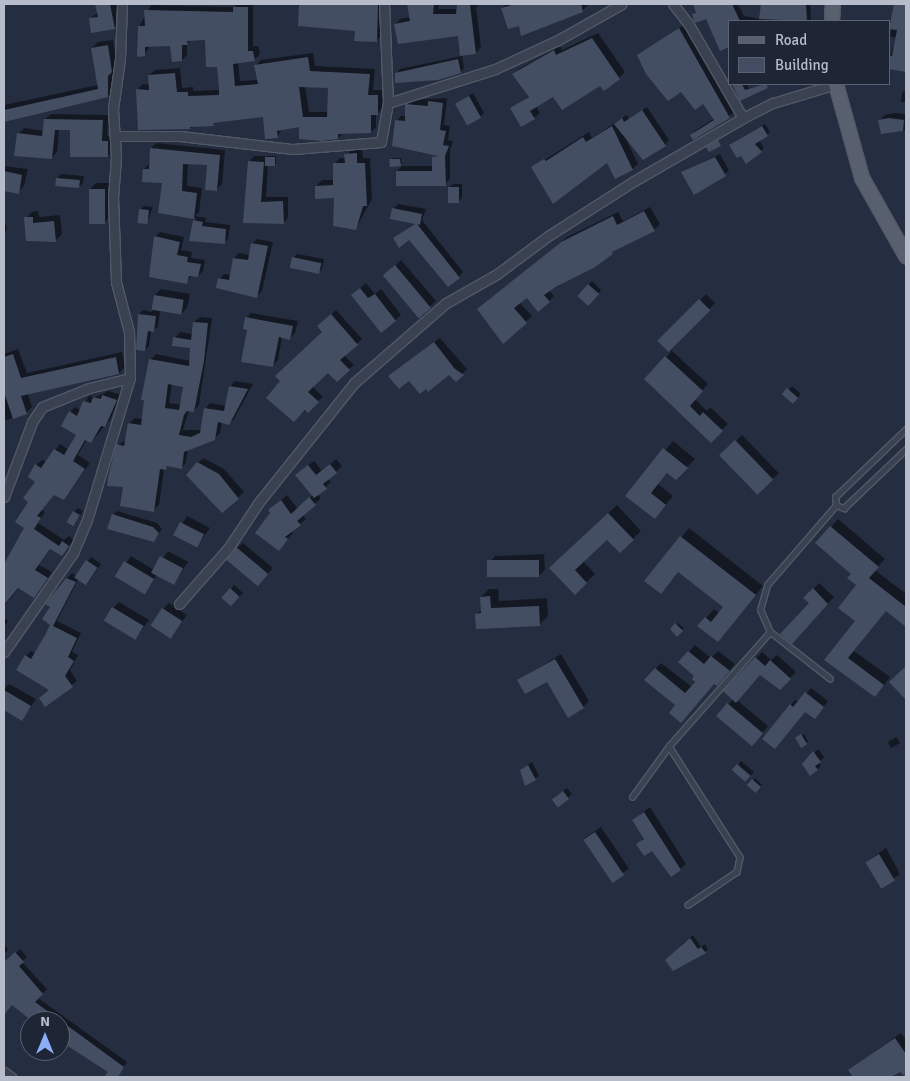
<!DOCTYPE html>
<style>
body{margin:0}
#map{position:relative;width:910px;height:1081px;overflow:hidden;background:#252e40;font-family:Signika,sans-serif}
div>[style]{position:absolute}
.shadow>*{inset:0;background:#0007;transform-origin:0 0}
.building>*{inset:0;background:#444e62;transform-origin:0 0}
.roads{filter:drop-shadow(1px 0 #515967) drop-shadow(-1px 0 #515967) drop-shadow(0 1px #515967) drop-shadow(0 -1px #515967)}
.service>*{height:4.5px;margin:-2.25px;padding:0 2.25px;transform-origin:2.25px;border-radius:2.25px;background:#3a4150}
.minor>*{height:9px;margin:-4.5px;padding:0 4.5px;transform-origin:4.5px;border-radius:4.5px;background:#3a4150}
.primary>*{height:14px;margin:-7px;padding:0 7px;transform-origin:7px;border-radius:7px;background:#586070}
span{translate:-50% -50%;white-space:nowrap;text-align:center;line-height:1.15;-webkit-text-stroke:4px #1e2635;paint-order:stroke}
.frame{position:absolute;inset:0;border:5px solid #b6bcca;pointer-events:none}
.legend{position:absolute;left:728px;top:20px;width:162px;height:65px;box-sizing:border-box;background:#1e2635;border:1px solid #5b6271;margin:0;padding:6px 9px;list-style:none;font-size:15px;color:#b6bcca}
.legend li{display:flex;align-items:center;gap:10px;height:25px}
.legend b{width:25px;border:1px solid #5b6271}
.north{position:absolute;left:20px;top:1011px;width:50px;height:50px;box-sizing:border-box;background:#1e2635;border:1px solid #5b6271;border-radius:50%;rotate:0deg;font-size:14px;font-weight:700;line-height:20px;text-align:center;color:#b6bcca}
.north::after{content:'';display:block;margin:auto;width:18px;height:22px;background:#8eadf8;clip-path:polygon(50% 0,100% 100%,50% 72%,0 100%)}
</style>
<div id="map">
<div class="shadow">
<i style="clip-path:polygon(96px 4px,117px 4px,120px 22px,114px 28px,90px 19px,98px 12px)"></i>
<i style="clip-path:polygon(evenodd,238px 4px,253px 4px,253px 46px,258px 46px,260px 54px,254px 60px,238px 62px,240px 81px,258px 80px,256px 65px,261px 60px,313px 53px,315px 66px,375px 69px,373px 90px,383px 90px,383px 109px,376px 114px,376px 127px,371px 132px,343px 133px,338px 138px,300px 125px,282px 129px,277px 137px,264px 116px,216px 121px,190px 128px,137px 90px,143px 84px,150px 85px,149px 75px,155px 70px,180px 68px,182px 88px,193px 87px,193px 91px,220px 90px,218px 65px,207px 39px,192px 39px,187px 44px,187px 55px,182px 60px,171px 44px,150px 46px,144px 55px,139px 27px,151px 5px,234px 7px,238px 4px,305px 86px,330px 87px,329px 112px,309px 112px,305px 86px)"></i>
<i style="clip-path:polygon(295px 4px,383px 4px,382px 35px,376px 41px)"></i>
<i style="clip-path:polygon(407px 4px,439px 4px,438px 9px,458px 9px,458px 4px,479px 4px,476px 7px,481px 47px,476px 53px,459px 35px,395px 25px,400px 19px,410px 17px)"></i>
<i style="clip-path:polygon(507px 4px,588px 4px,588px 5px,582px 11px,519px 24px,502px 8px)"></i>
<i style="clip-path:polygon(694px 4px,738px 4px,744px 16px,761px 19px,763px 4px,810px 4px,811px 21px,729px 21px,693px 15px,697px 11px)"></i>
<i style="clip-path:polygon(895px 4px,906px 4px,906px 70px,891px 68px,890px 57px,897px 37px,890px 37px)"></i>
<i style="clip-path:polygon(685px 24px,735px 112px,693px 138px,691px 135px,696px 130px,715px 118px,703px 102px,681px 91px,639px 55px)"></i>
<i style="clip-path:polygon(598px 33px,625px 72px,619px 78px,554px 95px,536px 106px,540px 113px,534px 118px,511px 109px,529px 96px,514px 75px,519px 69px,560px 46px,562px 50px)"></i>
<i style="clip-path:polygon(113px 40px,117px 65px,114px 69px,113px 91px,108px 96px,4px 120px,4px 105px,98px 85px,92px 48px,98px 42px)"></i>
<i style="clip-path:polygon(462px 56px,464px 68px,461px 72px,397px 73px,400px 69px)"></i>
<i style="clip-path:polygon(733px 84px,747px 84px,751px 92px,741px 99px)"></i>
<i style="clip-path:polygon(906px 89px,906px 102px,901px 102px,902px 93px)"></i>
<i style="clip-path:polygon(473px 93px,484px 113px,480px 117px,457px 104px)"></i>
<i style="clip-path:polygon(447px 98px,444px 125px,450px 126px,448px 140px,453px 141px,450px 150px,450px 179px,445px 184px,397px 171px,402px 166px,434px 166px,436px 155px,396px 121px,401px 116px,406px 116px,407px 105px,412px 100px)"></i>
<i style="clip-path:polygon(647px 107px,669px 140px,665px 145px,626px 139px,638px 164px,632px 169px,607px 161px,533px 167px,589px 132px,592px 138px,627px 115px,629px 119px)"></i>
<i style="clip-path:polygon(895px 113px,906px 114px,906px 130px,882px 133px,880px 120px,885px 115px)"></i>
<i style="clip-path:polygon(51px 114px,108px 115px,107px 136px,113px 136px,113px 151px,108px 156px,71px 129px,59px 129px,57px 152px,52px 157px,19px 133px,24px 128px,44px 131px,45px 119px)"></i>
<i style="clip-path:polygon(765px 124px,770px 132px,759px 140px,764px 148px,761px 151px,734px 142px)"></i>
<i style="clip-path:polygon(156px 143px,225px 150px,222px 184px,216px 190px,209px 164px,188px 162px,187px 186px,202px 188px,199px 212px,195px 216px,206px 218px,205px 222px,230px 225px,228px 239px,224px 243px,194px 221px,197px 218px,159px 212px,163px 182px,144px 169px,149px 164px,151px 148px)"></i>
<i style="clip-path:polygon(362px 148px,363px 158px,370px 158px,372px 199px,356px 228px,335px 197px,316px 186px,322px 180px,334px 180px,334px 164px,340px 158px,346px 158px,351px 149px)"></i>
<i style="clip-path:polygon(720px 154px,729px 171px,694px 193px,682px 172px)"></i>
<i style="clip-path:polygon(254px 156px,276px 156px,276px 164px,268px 165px,266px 197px,288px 197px,288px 218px,283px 223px,244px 222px,249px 162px)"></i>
<i style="clip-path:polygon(392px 158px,401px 158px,402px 164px,390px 160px)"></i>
<i style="clip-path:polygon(4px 166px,28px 169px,24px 186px,18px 192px,4px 190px)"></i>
<i style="clip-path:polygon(61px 174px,84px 176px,83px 183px,79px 187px,57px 178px)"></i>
<i style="clip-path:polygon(96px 183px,110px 183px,110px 217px,104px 223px,90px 189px)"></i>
<i style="clip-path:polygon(453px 184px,462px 184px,462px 198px,458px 202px,449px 188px)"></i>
<i style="clip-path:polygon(398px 204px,426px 209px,422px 220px,463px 272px,459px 277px,409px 238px,394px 238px,416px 223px,393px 209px)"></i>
<i style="clip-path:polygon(144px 206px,153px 207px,147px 223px,140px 210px)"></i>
<i style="clip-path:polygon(650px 207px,660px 224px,654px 230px,618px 248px,594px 266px,550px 291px,554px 296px,549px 301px,527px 296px,519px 302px,532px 316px,503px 342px,484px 304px,567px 237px,618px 212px,623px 221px)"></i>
<i style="clip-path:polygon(38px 211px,39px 217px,60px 215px,62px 234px,56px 240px,26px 218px,32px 212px)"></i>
<i style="clip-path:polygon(4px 219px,7px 230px,4px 233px)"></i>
<i style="clip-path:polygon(160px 232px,184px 237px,181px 250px,192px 252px,191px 258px,205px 260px,203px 271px,198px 276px,192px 275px,187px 282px,155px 237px)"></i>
<i style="clip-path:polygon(257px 239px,273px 242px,262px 291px,257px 296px,219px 279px,224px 274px,231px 275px,234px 258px,239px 253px,250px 255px,252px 244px)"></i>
<i style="clip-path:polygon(297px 254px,324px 259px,322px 269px,318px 273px,293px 258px)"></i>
<i style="clip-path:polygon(401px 260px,436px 301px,420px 315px,391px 270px)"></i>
<i style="left:592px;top:281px;width:13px;height:20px;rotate:45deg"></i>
<i style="clip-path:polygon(366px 283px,375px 294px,381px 289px,401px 315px,381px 332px,358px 290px)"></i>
<i style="clip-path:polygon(161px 289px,190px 294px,187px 308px,181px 314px,160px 311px,158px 327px,151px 331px,149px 346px,145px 350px,139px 314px,143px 310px,152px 312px,155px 295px)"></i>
<i style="clip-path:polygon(706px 294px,715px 303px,671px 350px,708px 384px,695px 399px,707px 411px,710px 407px,728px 424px,711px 441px,646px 379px,671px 352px,660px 342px)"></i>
<i style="clip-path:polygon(336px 310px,362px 339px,344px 355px,354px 365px,349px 369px,328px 371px,312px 386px,323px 397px,294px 420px,323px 332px,319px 326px)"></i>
<i style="clip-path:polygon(251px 313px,298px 321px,295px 333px,290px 338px,282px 337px,278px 360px,273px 365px,248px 329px,246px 318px)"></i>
<i style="clip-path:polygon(evenodd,200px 317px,212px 318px,199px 405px,194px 410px,189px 410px,183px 430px,202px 430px,205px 409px,210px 403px,226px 406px,230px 387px,235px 381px,253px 384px,234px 419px,228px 424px,222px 422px,220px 433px,215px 438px,188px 449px,186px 463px,181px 468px,169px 465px,164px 469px,159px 505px,153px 510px,124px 486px,118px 445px,126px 440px,129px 423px,135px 418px,143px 419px,150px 360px,156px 354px,190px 361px,192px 347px,175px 338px,180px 332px,193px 334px,194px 322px,200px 317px,172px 384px,184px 386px,181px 405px,169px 403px,172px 384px)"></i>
<i style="clip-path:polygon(440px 338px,467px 369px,456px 381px,449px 374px,426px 388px,395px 372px)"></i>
<i style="clip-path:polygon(18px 349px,27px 373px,122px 352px,125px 367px,119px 373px,28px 394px,32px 407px,26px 413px,4px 421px,4px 354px)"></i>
<i style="left:792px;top:386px;width:12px;height:11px;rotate:42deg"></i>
<i style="clip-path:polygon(109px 391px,121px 395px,110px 420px,91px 442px,87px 439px,78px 455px,90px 463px,69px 493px,54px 494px,42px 510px,45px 512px,38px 523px,64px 540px,69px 536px,74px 540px,62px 555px,51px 548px,39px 565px,52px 572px,34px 596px,19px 588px,4px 606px,4px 565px,26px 527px,37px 482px,36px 465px,42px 460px,46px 462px,60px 444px,69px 450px,78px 434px,70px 412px,75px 407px,81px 410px,89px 396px,95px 397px)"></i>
<i style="left:742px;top:435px;width:53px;height:29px;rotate:46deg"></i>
<i style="clip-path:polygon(673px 441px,695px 459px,676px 478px,668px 472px,658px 484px,673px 496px,655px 517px,627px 495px)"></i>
<i style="clip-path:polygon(203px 458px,224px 469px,244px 492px,222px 512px,198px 463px)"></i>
<i style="clip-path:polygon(336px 459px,342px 466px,328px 479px,331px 482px,317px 494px,321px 498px,303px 515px,306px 519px,291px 532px,293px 533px,279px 549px,269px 510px,287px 495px,298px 509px,313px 495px,303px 469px,314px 461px,322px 471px)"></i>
<i style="clip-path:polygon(617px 505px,641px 531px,620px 552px,607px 539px,583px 561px,595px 574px,575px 593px,559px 560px)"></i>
<i style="clip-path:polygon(78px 508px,83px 511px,74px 525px,74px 512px)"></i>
<i style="clip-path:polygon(117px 511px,157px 523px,162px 529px,154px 541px,113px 515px)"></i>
<i style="clip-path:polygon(187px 516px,210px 528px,197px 546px,175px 535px)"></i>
<i style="clip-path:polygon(838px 519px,885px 559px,875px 570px,906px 594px,906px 625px,886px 610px,854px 651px,890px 677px,882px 688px,826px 660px,857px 620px,857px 584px,853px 574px,817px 543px)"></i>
<i style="clip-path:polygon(689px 528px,763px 586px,718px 641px,706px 618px,714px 609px,719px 613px,724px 607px,679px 571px,661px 592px,646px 581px)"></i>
<i style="clip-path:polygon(243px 543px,273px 568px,262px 580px,237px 548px)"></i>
<i style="clip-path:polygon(168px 551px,188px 562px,173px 584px,157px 575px,144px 593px,116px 576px,131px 556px,154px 570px)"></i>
<i style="clip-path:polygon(544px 554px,545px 570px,539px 576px,489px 563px,495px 556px)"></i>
<i style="clip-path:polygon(91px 557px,101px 564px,87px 584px,79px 578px,57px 621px,81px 633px,72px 652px,78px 655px,70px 670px,77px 681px,45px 705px,50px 689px,26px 656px,31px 651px,36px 654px,52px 625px,51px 607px,47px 604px,60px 585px,72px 573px,77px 576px)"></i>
<i style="clip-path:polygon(819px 583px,834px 597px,798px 636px,810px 603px,805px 598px)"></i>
<i style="clip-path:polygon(234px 585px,243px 593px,235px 602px,231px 589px)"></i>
<i style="clip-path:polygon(489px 589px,498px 589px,499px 601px,547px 598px,548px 616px,540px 624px,477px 614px,482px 609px,481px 597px)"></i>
<i style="clip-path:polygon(119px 602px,149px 620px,136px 638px,113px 608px)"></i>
<i style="clip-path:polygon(169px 603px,187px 615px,170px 637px,163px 609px)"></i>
<i style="clip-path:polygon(4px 618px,8px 621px,4px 627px)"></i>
<i style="clip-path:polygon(678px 623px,684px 628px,677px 635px,671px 629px)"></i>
<i style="clip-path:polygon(695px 645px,711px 658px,718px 651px,735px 664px,723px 678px,677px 705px,655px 669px,661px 663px,692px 687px,696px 676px,680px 662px)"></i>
<i style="clip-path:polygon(762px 652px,771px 660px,777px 655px,796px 672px,780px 688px,761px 674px,737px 700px,768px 726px,758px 739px,718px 716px,733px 699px,725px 691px)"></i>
<i style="clip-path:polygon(561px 654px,589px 701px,583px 707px,547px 680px,519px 680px)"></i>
<i style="clip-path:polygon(9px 684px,36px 699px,22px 719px,4px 709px,4px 689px)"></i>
<i style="clip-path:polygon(811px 688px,828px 701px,820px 712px,805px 710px,780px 742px,790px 705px,796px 700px,799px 702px)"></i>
<i style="clip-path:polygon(804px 734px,808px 742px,806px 743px,797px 738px)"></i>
<i style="clip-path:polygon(896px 737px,900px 743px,891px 748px,888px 742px)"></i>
<i style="clip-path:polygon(818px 749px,824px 757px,819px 762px,821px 766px,817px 770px,804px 764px)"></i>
<i style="clip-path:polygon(741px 761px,754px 772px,746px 780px,738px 765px)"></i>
<i style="clip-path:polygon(532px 762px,539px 776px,525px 785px,521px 770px)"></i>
<i style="clip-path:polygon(755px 778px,762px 785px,756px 791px,749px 785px)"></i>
<i style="clip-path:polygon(567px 788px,572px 794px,568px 798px,557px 796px)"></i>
<i style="clip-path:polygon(650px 807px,686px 864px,680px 869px,653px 849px,638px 844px,645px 837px,633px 820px)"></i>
<i style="left:601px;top:827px;width:50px;height:21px;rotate:56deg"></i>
<i style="clip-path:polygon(886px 848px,900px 874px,881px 887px,866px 862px)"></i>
<i style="clip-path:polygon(693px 935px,701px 947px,705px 944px,708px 949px,705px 952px,683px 948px,681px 945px)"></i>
<i style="clip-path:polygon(4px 943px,8px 950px,4px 954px)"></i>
<i style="clip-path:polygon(20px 949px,27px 957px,22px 962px,47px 989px,38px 998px,127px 1062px,117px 1077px,107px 1075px,109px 1072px,60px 1037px,60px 1021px,37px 1021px,13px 1004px,4px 1014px,4px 980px,10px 973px,4px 964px)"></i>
<i style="clip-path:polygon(901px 1033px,906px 1040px,906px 1077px,901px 1070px,891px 1077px,855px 1077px,850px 1071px,856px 1065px)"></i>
</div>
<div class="building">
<i style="clip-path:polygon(95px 4px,110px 4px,115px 29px,91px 33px,89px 18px,98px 17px)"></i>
<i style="clip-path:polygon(299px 4px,378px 4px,377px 42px,354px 41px,355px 31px,298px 26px)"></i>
<i style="clip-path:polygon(407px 4px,434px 4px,433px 14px,456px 14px,457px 4px,470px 4px,476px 54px,460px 56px,458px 36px,398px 44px,394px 24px,410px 21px)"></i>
<i style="clip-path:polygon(515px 4px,581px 4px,583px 12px,521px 36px,519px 26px,508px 29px,501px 8px)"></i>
<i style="clip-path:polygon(693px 4px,732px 4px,740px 21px,729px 21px,729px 47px,720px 51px,706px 19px,695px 23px,692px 14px,696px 13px)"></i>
<i style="clip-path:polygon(761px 4px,806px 4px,807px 21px,759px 19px)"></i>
<i style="clip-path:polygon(894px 4px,906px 4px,906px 72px,889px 69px,889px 56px,892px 56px,897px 30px,889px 29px)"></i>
<i style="clip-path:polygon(evenodd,233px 7px,248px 7px,248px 51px,253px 51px,255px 61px,233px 64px,235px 86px,258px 84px,254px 65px,308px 57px,310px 71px,370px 74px,368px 95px,378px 95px,378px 115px,371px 115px,371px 133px,338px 134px,338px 139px,321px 141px,299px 139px,299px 127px,277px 131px,278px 138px,265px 139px,263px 117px,213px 123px,214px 126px,190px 127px,190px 129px,138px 130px,136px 89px,149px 90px,148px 75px,175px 73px,177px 92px,188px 92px,188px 96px,219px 95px,219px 88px,217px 67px,206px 67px,205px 40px,187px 41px,188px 45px,182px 45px,182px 61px,172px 62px,170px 46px,145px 47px,145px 56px,137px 57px,138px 26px,145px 26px,144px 10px,233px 12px,233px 7px,299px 87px,328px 88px,327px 117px,303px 117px,299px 87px)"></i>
<i style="clip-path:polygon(679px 28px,730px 118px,693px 140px,690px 135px,714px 120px,703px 104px,695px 110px,681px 92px,668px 101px,646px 74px,637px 55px)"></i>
<i style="clip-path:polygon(592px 38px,620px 79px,604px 91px,600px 86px,562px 110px,553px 97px,530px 111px,535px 119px,521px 127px,510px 108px,529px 97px,512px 74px,554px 50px,556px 55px)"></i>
<i style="clip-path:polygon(108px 45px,112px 72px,108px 76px,108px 97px,4px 122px,4px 110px,98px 89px,91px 48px)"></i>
<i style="clip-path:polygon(458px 59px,461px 73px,438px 80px,395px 83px,395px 73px)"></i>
<i style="clip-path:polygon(732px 84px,742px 84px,745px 90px,766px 84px,768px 88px,740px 101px)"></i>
<i style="left:469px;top:96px;width:25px;height:16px;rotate:61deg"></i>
<i style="clip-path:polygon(428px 101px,443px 103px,440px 130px,446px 131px,443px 145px,449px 146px,445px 156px,446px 186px,396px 186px,396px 171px,432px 171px,432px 157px,438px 156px,392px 146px,395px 120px,405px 121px,405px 104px,428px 106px)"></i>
<i style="clip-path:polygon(642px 110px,666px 146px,643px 160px,614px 124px,622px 118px,624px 122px)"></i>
<i style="clip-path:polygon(889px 118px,904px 120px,903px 131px,881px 134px,878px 120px)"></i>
<i style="clip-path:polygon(44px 119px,103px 120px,102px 141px,108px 141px,108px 157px,70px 157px,70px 130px,55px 130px,52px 159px,14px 156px,17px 133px,42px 136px)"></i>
<i style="clip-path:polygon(612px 126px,633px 170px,615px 179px,607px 163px,553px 204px,531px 167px,544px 159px,546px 161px,583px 137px,586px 142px)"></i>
<i style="clip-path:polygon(762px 126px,768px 136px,755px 144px,762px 152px,746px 164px,741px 156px,737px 158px,729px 145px)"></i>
<i style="clip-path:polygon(718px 140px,721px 146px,709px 152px,706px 147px)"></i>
<i style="clip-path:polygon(150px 148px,220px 155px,217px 191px,205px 190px,207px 165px,183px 164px,182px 191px,197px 193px,194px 219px,158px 213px,162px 183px,142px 182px,143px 169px,149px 169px)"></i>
<i style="clip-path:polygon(357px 153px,357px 163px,365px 163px,367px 206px,363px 206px,356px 230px,333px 226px,334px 198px,315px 199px,315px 186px,333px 185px,333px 163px,345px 163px,344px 154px)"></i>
<i style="left:265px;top:157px;width:10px;height:9px"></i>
<i style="clip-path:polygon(715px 157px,726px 176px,694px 195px,681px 172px)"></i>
<i style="clip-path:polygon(389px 159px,400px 159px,401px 166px,390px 167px)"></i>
<i style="clip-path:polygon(248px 161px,264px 162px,261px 202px,283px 201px,284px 224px,243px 223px)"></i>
<i style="clip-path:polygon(4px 171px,22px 175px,19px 194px,4px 191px)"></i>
<i style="left:56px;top:178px;width:24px;height:8px;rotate:5deg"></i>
<i style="left:448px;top:187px;width:11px;height:16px"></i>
<i style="left:89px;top:189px;width:16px;height:35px"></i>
<i style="clip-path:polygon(392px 208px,422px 214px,420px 225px,417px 224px,460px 278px,448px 287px,409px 240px,399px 248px,393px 238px,415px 224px,390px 219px)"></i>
<i style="left:139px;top:209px;width:10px;height:14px;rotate:6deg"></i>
<i style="clip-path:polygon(644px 211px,655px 231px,612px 252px,613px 254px,595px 267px,556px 287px,544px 295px,550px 302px,538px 312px,527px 298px,514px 308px,527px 323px,503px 344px,477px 309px,561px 242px,613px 216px,617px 225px)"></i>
<i style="clip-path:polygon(24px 217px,33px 217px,33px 223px,54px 221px,56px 242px,26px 241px)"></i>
<i style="clip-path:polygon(193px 220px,203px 222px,202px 226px,226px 229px,225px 244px,189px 241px)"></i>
<i style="clip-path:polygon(154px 236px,180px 242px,177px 255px,188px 257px,187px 262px,201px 264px,198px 277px,189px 276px,187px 284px,149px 277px)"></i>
<i style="clip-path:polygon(251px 243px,268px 246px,257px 298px,216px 288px,218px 278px,229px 280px,233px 258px,248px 260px)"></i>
<i style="left:292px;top:257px;width:30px;height:11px;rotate:12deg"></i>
<i style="left:395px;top:265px;width:56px;height:16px;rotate:50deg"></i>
<i style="left:588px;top:284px;width:15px;height:16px;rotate:42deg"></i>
<i style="clip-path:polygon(360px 288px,368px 298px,375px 294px,396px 321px,381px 333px,351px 295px)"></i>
<i style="left:154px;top:295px;width:30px;height:15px;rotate:9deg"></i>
<i style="left:699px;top:299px;width:16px;height:59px;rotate:45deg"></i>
<i style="clip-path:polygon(138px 314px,156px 316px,154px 332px,148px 331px,145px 351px,136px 350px)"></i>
<i style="clip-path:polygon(331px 314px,358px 345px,340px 360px,350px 370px,337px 382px,328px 373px,308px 392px,319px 402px,308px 413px,305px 410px,294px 422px,266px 398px,280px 381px,275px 376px,322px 332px,317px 326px)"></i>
<i style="clip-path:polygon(245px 317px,293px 326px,290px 340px,279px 337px,273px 367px,241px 362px,247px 330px,243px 329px)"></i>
<i style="clip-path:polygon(evenodd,193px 322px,208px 323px,204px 361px,194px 412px,187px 411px,184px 415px,179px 435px,191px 437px,200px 433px,204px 408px,224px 411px,229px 386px,248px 389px,229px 425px,218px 422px,215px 440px,184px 452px,182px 469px,167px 466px,166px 470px,160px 469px,154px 512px,120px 506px,123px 487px,107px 486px,108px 478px,116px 444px,124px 446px,128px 423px,141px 425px,144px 400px,141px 400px,149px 359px,189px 366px,190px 348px,172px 346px,173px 337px,191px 340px,193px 322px,168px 384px,183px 387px,179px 410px,165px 408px,168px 384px)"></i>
<i style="clip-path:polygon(434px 342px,455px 369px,464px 375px,456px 382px,449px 375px,428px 392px,426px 389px,420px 394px,409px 381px,399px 389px,388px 376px)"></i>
<i style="clip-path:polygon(13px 354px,21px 378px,116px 357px,119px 374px,21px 396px,27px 414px,13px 419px,4px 392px,4px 357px)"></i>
<i style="clip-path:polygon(665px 356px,703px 391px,690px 406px,700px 416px,703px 412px,723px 431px,711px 443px,644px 379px)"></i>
<i style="left:787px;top:388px;width:15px;height:8px;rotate:42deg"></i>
<i style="clip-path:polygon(102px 395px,117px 400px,105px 427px,101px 426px,91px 443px,85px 440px,73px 461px,85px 469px,64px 500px,54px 495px,37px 516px,41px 518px,34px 529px,59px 546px,62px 541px,69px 546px,62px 556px,50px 549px,35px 570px,48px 578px,34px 598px,18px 588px,4px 605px,4px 564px,24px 528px,15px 522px,28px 502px,23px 498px,35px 482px,28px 477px,35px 464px,41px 468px,54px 449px,64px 455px,76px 435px,61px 426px,69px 411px,77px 416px,83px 401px,91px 403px,93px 397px,101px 399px)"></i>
<i style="left:735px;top:440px;width:55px;height:22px;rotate:46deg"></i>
<i style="clip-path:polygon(663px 448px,688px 468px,676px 480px,667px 473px,651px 493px,666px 505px,655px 519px,625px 496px)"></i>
<i style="clip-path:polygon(197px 462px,219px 474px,239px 499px,222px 513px,186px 475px)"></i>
<i style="clip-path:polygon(330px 464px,337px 473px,323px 484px,327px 489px,314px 498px,295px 475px,308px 465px,316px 475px)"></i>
<i style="clip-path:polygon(309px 497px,316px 505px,297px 521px,301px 525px,285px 537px,288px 539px,279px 551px,255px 533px,270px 513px,268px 510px,281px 500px,291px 514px)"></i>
<i style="left:73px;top:511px;width:8px;height:13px;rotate:30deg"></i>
<i style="clip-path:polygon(608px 513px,634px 540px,620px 553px,607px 540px,575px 570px,587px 583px,575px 595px,549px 568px)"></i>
<i style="clip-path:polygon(112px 514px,153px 527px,159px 533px,154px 542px,107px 529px)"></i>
<i style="left:180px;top:522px;width:27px;height:15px;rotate:27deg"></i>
<i style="clip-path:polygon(830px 526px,879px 567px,869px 578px,906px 607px,906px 627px,886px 611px,848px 658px,884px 685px,875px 697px,824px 660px,855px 621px,838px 608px,856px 585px,847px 578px,851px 574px,815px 543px)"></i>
<i style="clip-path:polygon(680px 536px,756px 595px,718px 642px,697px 626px,705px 617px,711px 622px,723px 607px,678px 572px,661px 594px,644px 581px)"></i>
<i style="left:236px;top:547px;width:42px;height:16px;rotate:40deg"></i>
<i style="left:160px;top:556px;width:26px;height:19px;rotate:28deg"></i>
<i style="left:86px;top:560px;width:14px;height:21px;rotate:34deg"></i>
<i style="left:539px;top:560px;width:17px;height:52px;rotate:90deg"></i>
<i style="left:124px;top:561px;width:35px;height:18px;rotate:31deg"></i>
<i style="clip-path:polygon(66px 578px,76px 582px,53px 626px,77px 638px,68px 657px,74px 661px,65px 676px,73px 687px,45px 707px,39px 698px,49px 690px,16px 670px,25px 655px,31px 659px,45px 635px,50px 625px,42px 619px,50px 607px,45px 604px)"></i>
<i style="left:230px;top:588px;width:13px;height:13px;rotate:42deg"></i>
<i style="clip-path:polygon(813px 588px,828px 604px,792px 644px,780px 634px,809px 603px,803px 598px)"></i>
<i style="clip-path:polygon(490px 596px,491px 608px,539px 606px,540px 626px,476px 629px,475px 614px,481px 613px,480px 597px)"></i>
<i style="left:112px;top:607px;width:37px;height:16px;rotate:31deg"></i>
<i style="left:162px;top:608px;width:24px;height:21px;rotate:33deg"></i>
<i style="clip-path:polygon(675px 623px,683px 631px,677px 637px,670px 629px)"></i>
<i style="clip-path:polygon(688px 651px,704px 664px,711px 656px,730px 671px,717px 686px,714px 684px,681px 723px,669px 713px,675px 705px,644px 680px,655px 668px,685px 693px,695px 682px,692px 679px,694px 676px,678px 662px)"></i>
<i style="clip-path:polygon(755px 657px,765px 666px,770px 660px,791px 679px,780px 690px,760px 675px,736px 703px,723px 691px)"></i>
<i style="clip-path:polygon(555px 659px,584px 708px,568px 718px,547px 682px,525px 694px,517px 680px)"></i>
<i style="clip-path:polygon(906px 666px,906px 700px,889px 682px)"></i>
<i style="clip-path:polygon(4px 690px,31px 706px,22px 721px,4px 710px)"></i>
<i style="clip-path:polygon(805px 692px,824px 707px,815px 719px,805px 712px,775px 749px,762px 739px,790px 704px,793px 707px)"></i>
<i style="left:727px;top:703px;width:47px;height:17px;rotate:40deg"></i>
<i style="left:801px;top:734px;width:12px;height:7px;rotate:59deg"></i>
<i style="clip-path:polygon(813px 751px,821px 762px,815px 766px,818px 770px,810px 776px,802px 764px)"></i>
<i style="left:737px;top:764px;width:18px;height:8px;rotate:41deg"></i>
<i style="clip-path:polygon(528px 765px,536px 780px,525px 786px,520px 770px)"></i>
<i style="left:752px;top:779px;width:12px;height:8px;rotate:42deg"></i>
<i style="left:563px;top:791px;width:10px;height:14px;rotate:53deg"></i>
<i style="clip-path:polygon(644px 812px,681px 870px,671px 877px,652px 851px,644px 856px,636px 844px,644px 839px,632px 820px)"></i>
<i style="left:595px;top:832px;width:52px;height:14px;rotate:56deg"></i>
<i style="left:879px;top:854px;width:31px;height:16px;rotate:59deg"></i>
<i style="clip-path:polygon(690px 938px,698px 949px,701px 947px,706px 953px,673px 971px,665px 960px)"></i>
<i style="clip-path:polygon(15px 952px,24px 962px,19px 966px,43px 994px,35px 1002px,124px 1067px,118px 1077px,104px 1077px,108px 1072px,60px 1041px,60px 1021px,32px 1021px,12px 1005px,4px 1015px,4px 962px)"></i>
<i style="clip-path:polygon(895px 1038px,906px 1054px,906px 1077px,900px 1072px,891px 1077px,853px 1077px,848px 1070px)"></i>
</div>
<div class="roads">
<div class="service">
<i style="left:836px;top:505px;width:8px;rotate:-97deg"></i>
<i style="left:835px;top:497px;width:98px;rotate:-43.8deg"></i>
<i style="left:836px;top:505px;width:9px;rotate:21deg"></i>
<i style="left:844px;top:508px;width:86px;rotate:-43.6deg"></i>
<i style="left:830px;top:679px;width:76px;rotate:-141.9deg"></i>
<i style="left:770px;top:632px;width:24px;rotate:-114deg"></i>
<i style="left:760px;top:610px;width:26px;rotate:-74deg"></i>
<i style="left:767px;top:585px;width:106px;rotate:-49.2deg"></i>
<i style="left:669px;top:746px;width:132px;rotate:57.4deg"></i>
<i style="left:740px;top:857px;width:15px;rotate:101deg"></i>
<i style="left:737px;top:872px;width:59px;rotate:146deg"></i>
<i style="left:632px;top:797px;width:63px;rotate:-54deg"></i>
<i style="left:669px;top:746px;width:152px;rotate:-48.5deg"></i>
</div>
<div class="minor">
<i style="left:673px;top:4px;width:24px;rotate:52deg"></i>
<i style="left:688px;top:23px;width:110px;rotate:59.9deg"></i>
<i style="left:388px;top:103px;width:112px;rotate:-17.6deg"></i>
<i style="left:495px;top:69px;width:69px;rotate:-24.7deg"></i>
<i style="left:558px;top:40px;width:73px;rotate:-29.4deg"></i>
<i style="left:115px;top:136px;width:65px"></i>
<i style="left:180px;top:136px;width:114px;rotate:6.6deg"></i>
<i style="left:293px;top:149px;width:88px;rotate:-4.5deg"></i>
<i style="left:381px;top:142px;width:40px;rotate:-80deg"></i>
<i style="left:388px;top:103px;width:99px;rotate:-92.3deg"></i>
<i style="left:4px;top:497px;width:80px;rotate:-69.5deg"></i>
<i style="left:32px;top:422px;width:18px;rotate:-56deg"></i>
<i style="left:42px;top:407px;width:51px;rotate:-22deg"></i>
<i style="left:89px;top:388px;width:42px;rotate:-13.7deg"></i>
<i style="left:179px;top:604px;width:76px;rotate:-48.7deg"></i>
<i style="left:229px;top:547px;width:54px;rotate:-56.3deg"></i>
<i style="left:259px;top:502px;width:152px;rotate:-51.4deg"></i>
<i style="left:354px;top:383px;width:122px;rotate:-41deg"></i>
<i style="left:446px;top:303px;width:59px;rotate:-29.6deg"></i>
<i style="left:497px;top:274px;width:64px;rotate:-36.7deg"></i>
<i style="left:548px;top:236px;width:102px;rotate:-32.6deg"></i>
<i style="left:634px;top:181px;width:126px;rotate:-30deg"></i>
<i style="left:743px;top:118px;width:34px;rotate:-27deg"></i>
<i style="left:773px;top:103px;width:66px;rotate:-16.8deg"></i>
<i style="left:4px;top:652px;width:121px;rotate:-55.1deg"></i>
<i style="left:73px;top:553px;width:36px;rotate:-67deg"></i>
<i style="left:87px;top:520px;width:148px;rotate:-73.2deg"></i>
<i style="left:130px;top:378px;width:46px;rotate:-91.2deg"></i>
<i style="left:129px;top:332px;width:52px;rotate:-104.6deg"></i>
<i style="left:116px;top:282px;width:84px;rotate:-92deg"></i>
<i style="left:113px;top:198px;width:41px;rotate:-85.8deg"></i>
<i style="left:116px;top:157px;width:48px;rotate:-93.6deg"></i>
<i style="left:113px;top:109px;width:50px;rotate:-82deg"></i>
<i style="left:120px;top:59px;width:55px;rotate:-87.9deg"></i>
<i style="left:4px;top:1072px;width:9px;rotate:36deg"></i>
</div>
<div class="primary">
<i style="left:832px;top:21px;width:17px;rotate:-87deg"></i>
<i style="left:836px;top:84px;width:98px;rotate:74.5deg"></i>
<i style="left:862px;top:178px;width:90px;rotate:60.6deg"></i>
</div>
</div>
<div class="frame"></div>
<ul class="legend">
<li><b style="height:6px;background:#586070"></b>Road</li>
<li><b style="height:14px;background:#444e62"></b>Building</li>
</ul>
<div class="north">N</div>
</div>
